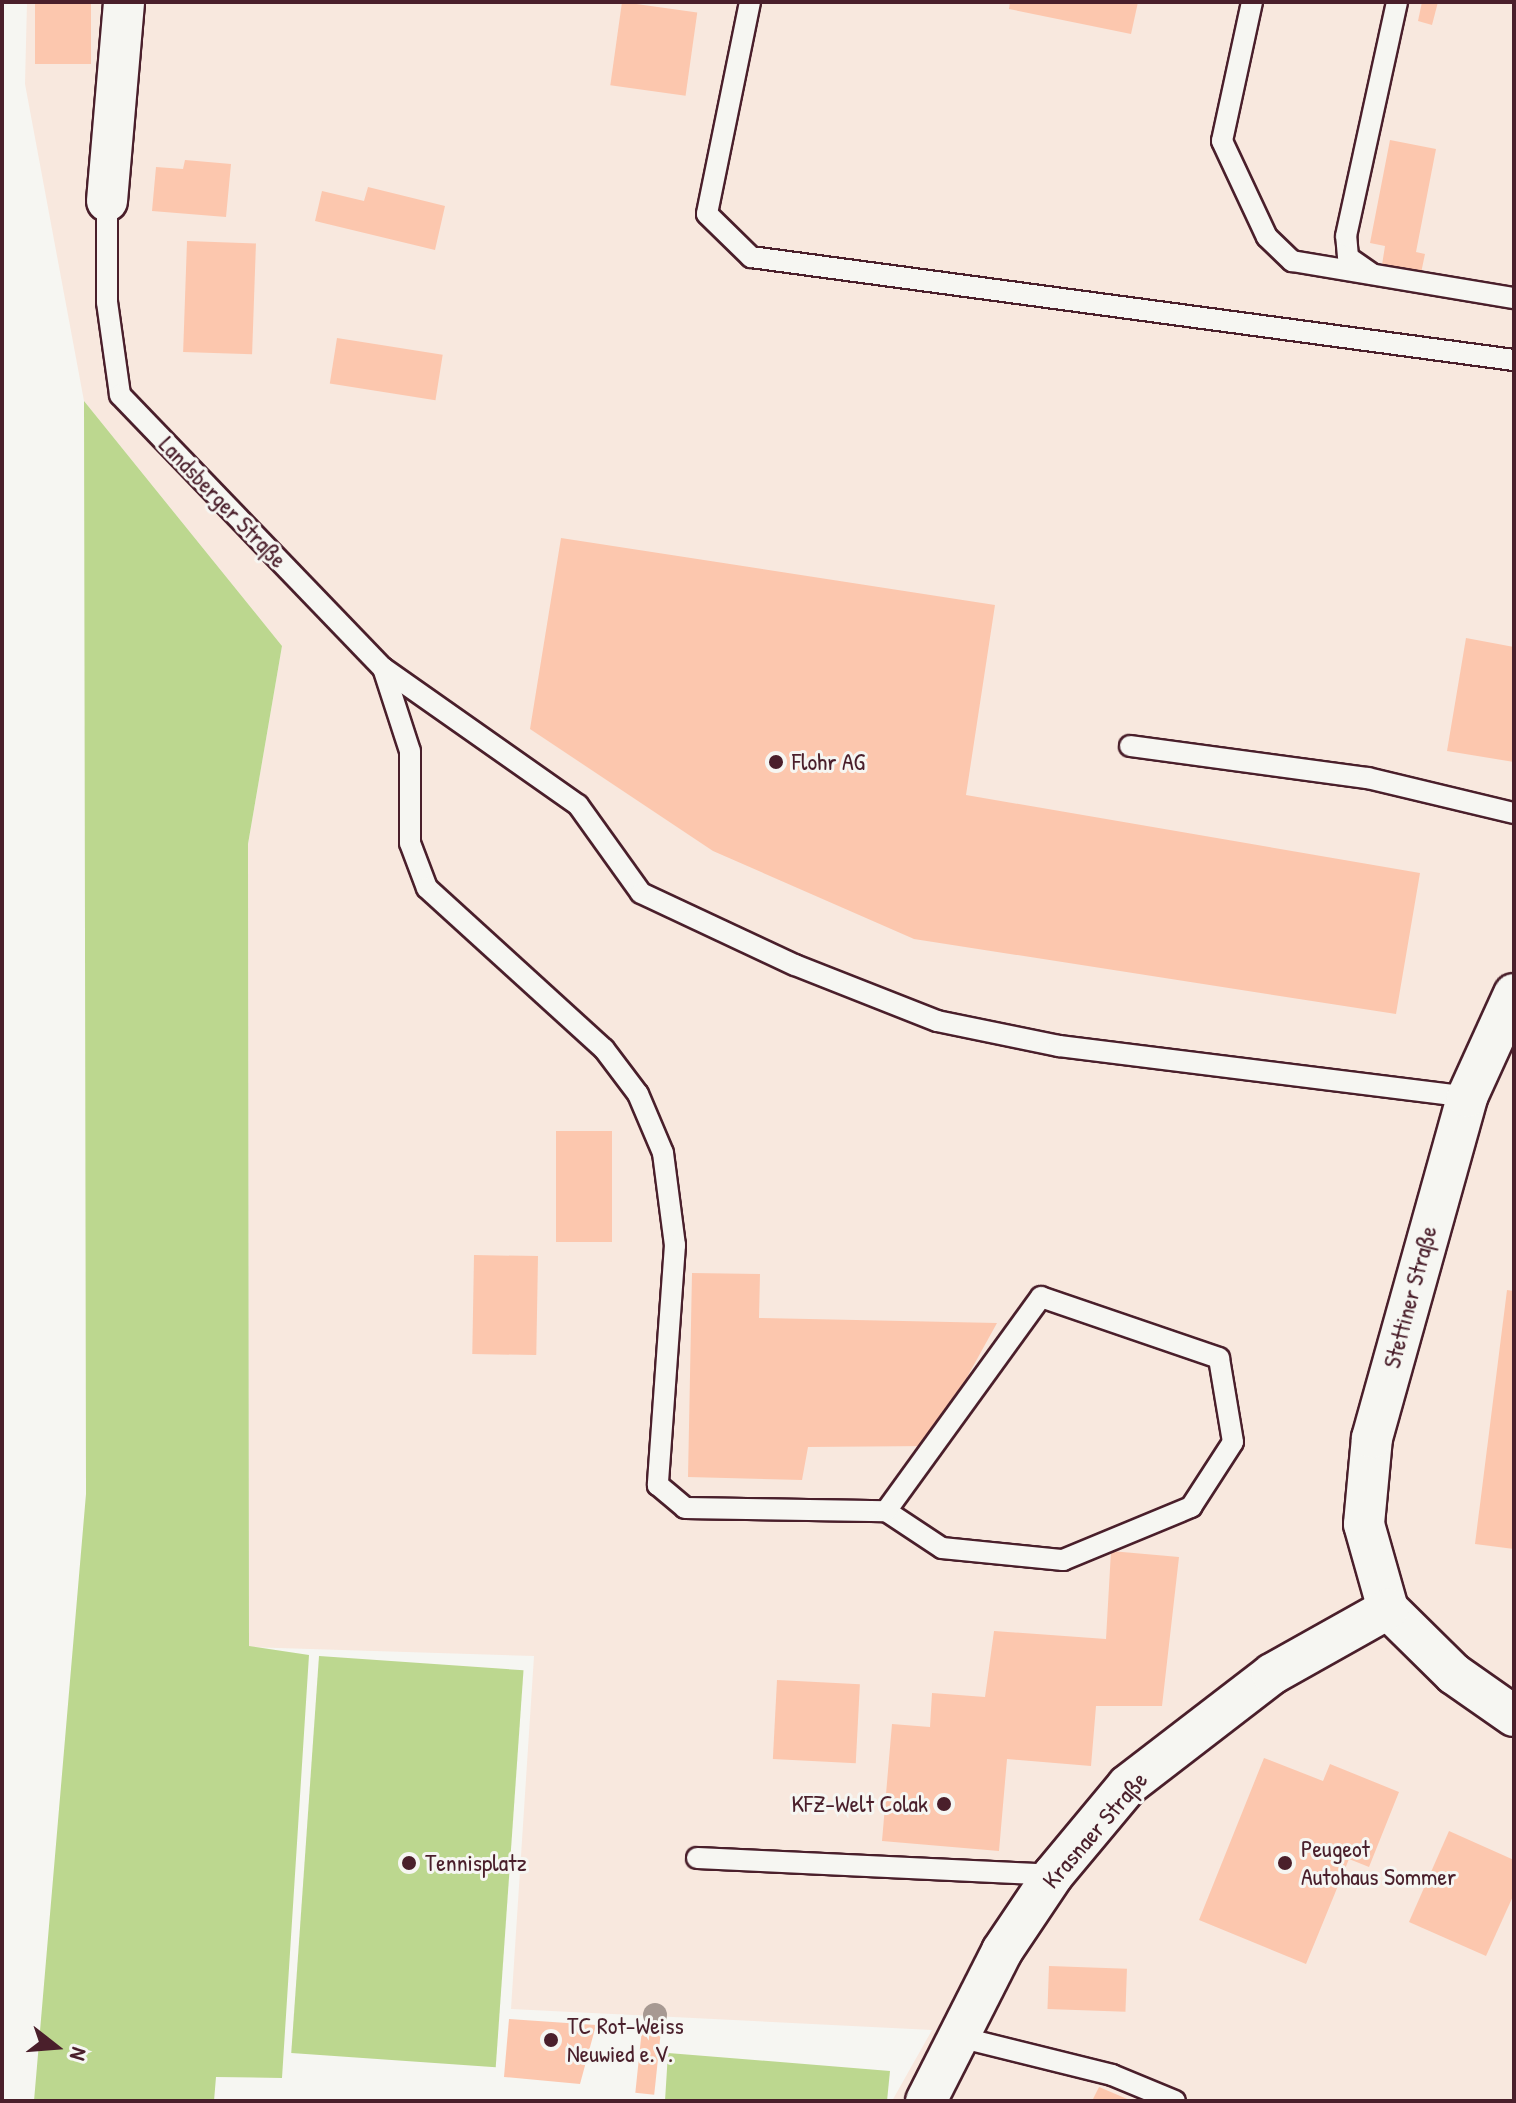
<!DOCTYPE html>
<meta charset="utf-8">
<style>
body{margin:0}
#map{position:relative;width:1516px;height:2103px;overflow:hidden;background:#f6f6f2;font-family:"Patrick Hand",sans-serif}
div>[style]{position:absolute}
.built>*{inset:0;background:#f8e8de}
.green>*{inset:0;background:#bcd78f;transform-origin:0 0}
.building>*{inset:0;background:#fcc7ae;transform-origin:0 0}
.roads{filter:drop-shadow(2px 0 #4a1f2b) drop-shadow(-2px 0 #4a1f2b) drop-shadow(0 2px #4a1f2b) drop-shadow(0 -2px #4a1f2b)}
.lane>*{height:20px;margin:-10px;padding:0 10px;transform-origin:10px;border-radius:10px;background:#f6f6f2}
.street>*{height:40px;margin:-20px;padding:0 20px;transform-origin:20px;border-radius:20px;background:#f6f6f2}
.trees>*{width:24px;height:24px;margin:-12px;border-radius:50%;background:#a79992}
.dots>*{width:22px;height:22px;translate:-50% -50%;box-sizing:border-box;border:4px solid #f6f6f2;border-radius:50%}
span{translate:-50% -50%;white-space:nowrap;text-align:center;line-height:1.15;-webkit-text-stroke:6px #f6f6f2;paint-order:stroke}
.street-label{font-size:24px;color:#4a1f2b}
.poi-label{font-size:24px;color:#4a1f2b}
.left{translate:0 -50%;text-align:left}
.right{translate:-100% -50%;text-align:right}
.frame{position:absolute;inset:0;border:4px solid #4a1f2b;pointer-events:none}
.north{position:absolute;left:16px;top:2007px;width:80px;height:80px;-webkit-text-stroke:6px #f6f6f2;paint-order:stroke;rotate:107deg;font-size:22px;font-weight:700;line-height:32px;text-align:center;color:#4a1f2b}
.north::after{content:'';display:block;margin:auto;width:28px;height:36px;background:#4a1f2b;clip-path:polygon(50% 0,100% 100%,50% 72%,0 100%)}
</style>
<div id="map">
<div class="built">
<i style="clip-path:polygon(27px 2px,1514px 2px,1514px 2101px,892px 2101px,932px 2030px,511px 2009px,534px 1656px,249px 1647px,248px 844px,282px 646px,84px 401px,25px 84px)"></i>
</div>
<div class="green">
<i style="clip-path:polygon(84px 401px,282px 646px,248px 844px,249px 1646px,309px 1655px,282px 2078px,216px 2077px,214px 2101px,34px 2101px,86px 1494px)"></i>
<i style="left:319px;top:1656px;width:205px;height:398px;rotate:4deg"></i>
<i style="clip-path:polygon(668px 2053px,890px 2071px,887px 2101px,665px 2101px)"></i>
</div>
<div class="building">
<i style="left:35px;top:2px;width:56px;height:62px"></i>
<i style="left:622px;top:2px;width:76px;height:84px;rotate:8deg"></i>
<i style="clip-path:polygon(1010px 2px,1138px 2px,1131px 34px,1009px 9px)"></i>
<i style="clip-path:polygon(1422px 2px,1438px 2px,1432px 25px,1418px 21px)"></i>
<i style="clip-path:polygon(1390px 140px,1436px 149px,1416px 252px,1425px 254px,1421px 273px,1382px 265px,1385px 246px,1370px 243px)"></i>
<i style="clip-path:polygon(185px 160px,231px 164px,226px 217px,152px 211px,156px 167px,183px 169px)"></i>
<i style="clip-path:polygon(368px 187px,445px 206px,435px 250px,315px 221px,322px 191px,364px 201px)"></i>
<i style="left:187px;top:241px;width:69px;height:111px;rotate:2deg"></i>
<i style="left:337px;top:338px;width:107px;height:46px;rotate:9deg"></i>
<i style="clip-path:polygon(561px 538px,995px 605px,966px 795px,1420px 873px,1396px 1014px,914px 939px,713px 851px,530px 729px)"></i>
<i style="clip-path:polygon(1466px 638px,1514px 647px,1514px 762px,1447px 751px)"></i>
<i style="left:556px;top:1131px;width:56px;height:111px"></i>
<i style="left:474px;top:1255px;width:64px;height:99px;rotate:1deg"></i>
<i style="clip-path:polygon(692px 1273px,760px 1274px,759px 1318px,997px 1323px,929px 1446px,808px 1447px,802px 1480px,688px 1477px)"></i>
<i style="clip-path:polygon(1507px 1290px,1514px 1291px,1514px 1549px,1475px 1544px)"></i>
<i style="clip-path:polygon(1111px 1551px,1179px 1557px,1162px 1706px,1096px 1706px,1091px 1766px,1007px 1759px,999px 1851px,882px 1841px,892px 1724px,930px 1727px,932px 1693px,985px 1697px,994px 1631px,1106px 1639px)"></i>
<i style="left:777px;top:1680px;width:83px;height:79px;rotate:3deg"></i>
<i style="clip-path:polygon(1264px 1758px,1323px 1781px,1330px 1764px,1399px 1792px,1369px 1867px,1349px 1859px,1306px 1964px,1199px 1920px)"></i>
<i style="clip-path:polygon(1449px 1831px,1514px 1860px,1514px 1894px,1486px 1956px,1409px 1922px)"></i>
<i style="left:1049px;top:1966px;width:78px;height:43px;rotate:2deg"></i>
<i style="clip-path:polygon(509px 2019px,596px 2025px,580px 2084px,504px 2077px)"></i>
<i style="left:642px;top:2029px;width:19px;height:64px;rotate:6deg"></i>
<i style="clip-path:polygon(1099px 2087px,1132px 2101px,1092px 2101px)"></i>
</div>
<div class="roads">
<div class="lane">
<i style="left:750px;top:2px;width:216px;rotate:101.5deg"></i>
<i style="left:707px;top:214px;width:62px;rotate:44.3deg"></i>
<i style="left:751px;top:257px;width:770px;rotate:7.69deg"></i>
<i style="left:1252px;top:2px;width:142px;rotate:102.2deg"></i>
<i style="left:1222px;top:141px;width:106px;rotate:64.9deg"></i>
<i style="left:1267px;top:237px;width:35px;rotate:44deg"></i>
<i style="left:1292px;top:261px;width:225px;rotate:9.5deg"></i>
<i style="left:107px;top:201px;width:101px;rotate:90deg"></i>
<i style="left:107px;top:302px;width:94px;rotate:82deg"></i>
<i style="left:120px;top:395px;width:379px;rotate:46.1deg"></i>
<i style="left:383px;top:668px;width:87px;rotate:72deg"></i>
<i style="left:410px;top:751px;width:92px;rotate:90deg"></i>
<i style="left:410px;top:843px;width:48px;rotate:69.3deg"></i>
<i style="left:427px;top:888px;width:239px;rotate:42.3deg"></i>
<i style="left:604px;top:1049px;width:56px;rotate:52.9deg"></i>
<i style="left:638px;top:1094px;width:64px;rotate:67deg"></i>
<i style="left:663px;top:1153px;width:93px;rotate:82.6deg"></i>
<i style="left:675px;top:1245px;width:241px;rotate:94.1deg"></i>
<i style="left:658px;top:1485px;width:35px;rotate:40deg"></i>
<i style="left:685px;top:1508px;width:201px;rotate:0.9deg"></i>
<i style="left:886px;top:1511px;width:67px;rotate:33.5deg"></i>
<i style="left:942px;top:1548px;width:122px;rotate:5.7deg"></i>
<i style="left:1063px;top:1560px;width:139px;rotate:-22.5deg"></i>
<i style="left:1191px;top:1507px;width:77px;rotate:-57.1deg"></i>
<i style="left:1233px;top:1442px;width:85px;rotate:-99.5deg"></i>
<i style="left:1219px;top:1358px;width:188px;rotate:-161.1deg"></i>
<i style="left:1041px;top:1297px;width:264px;rotate:125.9deg"></i>
<i style="left:1372px;top:274px;width:29px;rotate:-145deg"></i>
<i style="left:1348px;top:257px;width:21px;rotate:-95deg"></i>
<i style="left:1346px;top:236px;width:239px;rotate:-77.7deg"></i>
<i style="left:383px;top:668px;width:238px;rotate:35.1deg"></i>
<i style="left:578px;top:805px;width:108px;rotate:54.4deg"></i>
<i style="left:641px;top:893px;width:170px;rotate:25.1deg"></i>
<i style="left:795px;top:965px;width:153px;rotate:21.5deg"></i>
<i style="left:937px;top:1021px;width:125px;rotate:11.6deg"></i>
<i style="left:1059px;top:1046px;width:411px;rotate:7.1deg"></i>
<i style="left:1130px;top:746px;width:240px;rotate:7.7deg"></i>
<i style="left:1368px;top:778px;width:150px;rotate:13.5deg"></i>
<i style="left:697px;top:1858px;width:356px;rotate:2.7deg"></i>
<i style="left:959px;top:2037px;width:158px;rotate:13.9deg"></i>
<i style="left:1112px;top:2075px;width:68px;rotate:22.4deg"></i>
</div>
<div class="street">
<i style="left:107px;top:201px;width:200px;rotate:-85.1deg"></i>
<i style="left:1388px;top:1609px;width:88px;rotate:-105.8deg"></i>
<i style="left:1364px;top:1524px;width:86px;rotate:-84.7deg"></i>
<i style="left:1372px;top:1438px;width:354px;rotate:-74.4deg"></i>
<i style="left:1467px;top:1097px;width:113px;rotate:-65.5deg"></i>
<i style="left:1388px;top:1609px;width:93px;rotate:44.6deg"></i>
<i style="left:1454px;top:1674px;width:73px;rotate:35deg"></i>
<i style="left:926px;top:2101px;width:168px;rotate:-63.1deg"></i>
<i style="left:1002px;top:1951px;width:92px;rotate:-56.1deg"></i>
<i style="left:1053px;top:1875px;width:117px;rotate:-50.2deg"></i>
<i style="left:1128px;top:1785px;width:182px;rotate:-37.6deg"></i>
<i style="left:1272px;top:1674px;width:133px;rotate:-29.3deg"></i>
</div>
</div>
<div class="trees">
<i style="left:655px;top:2015px"></i>
</div>
<div class="dots">
<i style="left:776px;top:762px;background:#4a1f2b"></i>
<i style="left:944px;top:1804px;background:#4a1f2b"></i>
<i style="left:409px;top:1863px;background:#4a1f2b"></i>
<i style="left:1285px;top:1863px;background:#4a1f2b"></i>
<i style="left:551px;top:2040px;background:#4a1f2b"></i>
</div>
<div class="street-label">
<span style="left:223px;top:502px;rotate:46deg">Landsberger Straße</span>
<span style="left:1410px;top:1297px;rotate:-75deg">Stettiner Straße</span>
<span style="left:1095px;top:1830px;rotate:-49deg">Krasnaer Straße</span>
</div>
<div class="poi-label">
<span class="left" style="left:792px;top:762px">Flohr AG</span>
<span class="right" style="left:928px;top:1804px">KFZ-Welt Colak</span>
<span class="left" style="left:1301px;top:1863px">Peugeot<br>Autohaus Sommer</span>
<span class="left" style="left:425px;top:1863px">Tennisplatz</span>
<span class="left" style="left:567px;top:2040px">TC Rot-Weiss<br>Neuwied e.V.</span>
</div>
<div class="frame"></div>
<div class="north">N</div>
</div>
